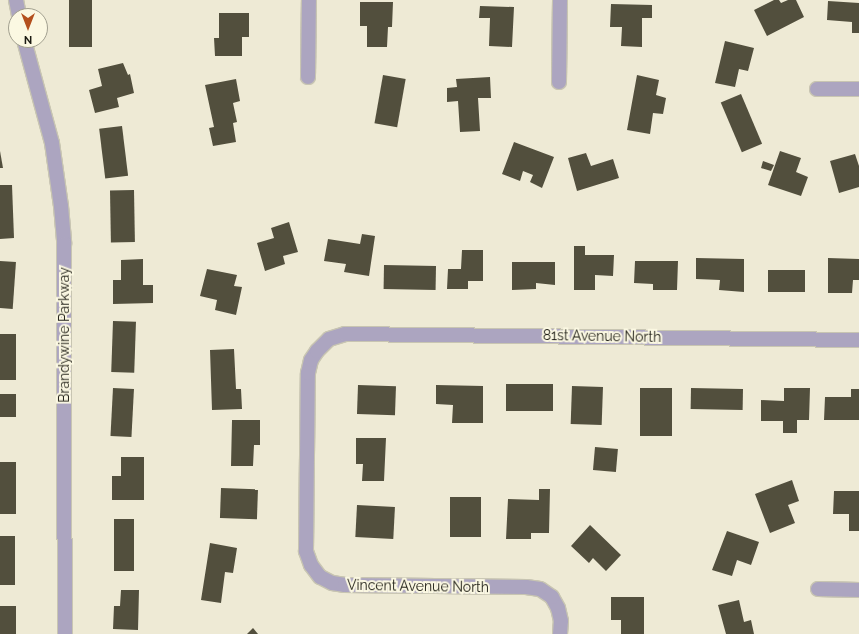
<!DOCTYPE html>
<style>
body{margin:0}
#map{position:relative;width:859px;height:634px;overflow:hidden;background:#eeead5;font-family:Raleway,sans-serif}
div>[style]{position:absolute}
.building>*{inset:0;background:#524f3d;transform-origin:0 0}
.roads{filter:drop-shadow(1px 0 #c8c5b2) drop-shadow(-1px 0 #c8c5b2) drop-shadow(0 1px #c8c5b2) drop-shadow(0 -1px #c8c5b2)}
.minor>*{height:14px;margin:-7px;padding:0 7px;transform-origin:7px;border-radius:7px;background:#aca5c0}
span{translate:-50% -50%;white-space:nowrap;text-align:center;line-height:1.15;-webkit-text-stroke:4px #fbf8e2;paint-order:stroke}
.street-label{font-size:14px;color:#1b1a12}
.north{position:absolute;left:8px;top:8px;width:40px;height:40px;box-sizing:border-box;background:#fbf8e2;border:1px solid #a19f8f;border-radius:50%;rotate:180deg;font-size:11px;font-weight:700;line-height:16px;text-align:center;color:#1b1a12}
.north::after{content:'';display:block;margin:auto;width:14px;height:18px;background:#b4501d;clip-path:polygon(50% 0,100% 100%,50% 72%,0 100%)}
</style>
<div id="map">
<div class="building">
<i style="left:69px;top:0;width:23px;height:47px"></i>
<i style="clip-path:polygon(774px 0,779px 0,781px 3px,788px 0,796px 0,804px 17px,767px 36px,754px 10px)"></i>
<i style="clip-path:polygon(828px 1px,859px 3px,859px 33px,852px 33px,852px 22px,827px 20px)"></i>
<i style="clip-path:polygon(360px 2px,393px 2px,392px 27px,388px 27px,387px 47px,367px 47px,367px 26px,360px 26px)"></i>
<i style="clip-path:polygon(611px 4px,652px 5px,652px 18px,642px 18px,642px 47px,621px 46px,622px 27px,610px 27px)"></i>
<i style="clip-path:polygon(480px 6px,514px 7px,512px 47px,489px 46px,490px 18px,479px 18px)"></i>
<i style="clip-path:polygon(219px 13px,249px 13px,249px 37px,242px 37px,242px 56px,215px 56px,214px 38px,219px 38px)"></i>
<i style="clip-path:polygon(725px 41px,754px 48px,748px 71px,739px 69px,735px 87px,715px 83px)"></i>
<i style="clip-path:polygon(123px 63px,128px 75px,130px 74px,134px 93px,117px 98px,119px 107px,95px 113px,89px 90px,102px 86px,98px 69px)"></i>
<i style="left:383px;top:75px;width:23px;height:49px;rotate:10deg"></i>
<i style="clip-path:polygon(637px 75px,659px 80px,656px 95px,666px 98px,663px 114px,653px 113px,650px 134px,627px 130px)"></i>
<i style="clip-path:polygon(490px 77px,491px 98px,478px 98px,480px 131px,460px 132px,458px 101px,447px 102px,447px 88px,457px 87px,456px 79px)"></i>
<i style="clip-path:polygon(236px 79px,240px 101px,233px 103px,237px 122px,233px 123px,236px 142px,213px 146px,209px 128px,214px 127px,205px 85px)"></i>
<i style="left:741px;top:94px;width:54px;height:22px;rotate:67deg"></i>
<i style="left:122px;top:126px;width:50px;height:23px;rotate:83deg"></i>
<i style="clip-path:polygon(514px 142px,554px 157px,542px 188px,530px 182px,533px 175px,523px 171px,520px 181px,502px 174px)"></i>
<i style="clip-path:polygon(0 151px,3px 168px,0 168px)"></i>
<i style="clip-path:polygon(780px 151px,801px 158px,796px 172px,808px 177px,801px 196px,768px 185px)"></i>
<i style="clip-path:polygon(586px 153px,591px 166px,613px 159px,619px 178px,577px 191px,568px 158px)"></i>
<i style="clip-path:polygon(855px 154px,859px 166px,859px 187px,839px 193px,830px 161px)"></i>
<i style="clip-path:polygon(763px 161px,774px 165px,771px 171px,761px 168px)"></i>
<i style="clip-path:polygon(0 185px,12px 185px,14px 238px,0 239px)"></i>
<i style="left:134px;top:190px;width:52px;height:24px;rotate:89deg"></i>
<i style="clip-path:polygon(289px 222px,298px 252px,283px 256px,285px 264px,265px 271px,257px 243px,274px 238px,271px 228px)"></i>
<i style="clip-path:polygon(362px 234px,375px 236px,369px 276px,344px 272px,346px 264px,324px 261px,328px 239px,360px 244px)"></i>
<i style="clip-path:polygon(574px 246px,585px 246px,585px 255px,614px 255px,613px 276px,595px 275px,595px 290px,574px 290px)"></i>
<i style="clip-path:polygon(462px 250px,483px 250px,483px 281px,468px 281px,468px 289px,447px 289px,448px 269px,461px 269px)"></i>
<i style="clip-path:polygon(696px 258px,744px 259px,744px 292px,719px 290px,720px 280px,696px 279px)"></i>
<i style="clip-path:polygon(828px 258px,859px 259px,859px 280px,853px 280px,852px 293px,828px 293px)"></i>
<i style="clip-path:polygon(143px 259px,143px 285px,153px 285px,153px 303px,113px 304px,113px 280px,121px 280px,121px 260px)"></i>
<i style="left:0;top:261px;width:16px;height:47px;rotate:4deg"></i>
<i style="clip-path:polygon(635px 261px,678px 261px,677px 290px,653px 290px,653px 284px,634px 283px)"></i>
<i style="clip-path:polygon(512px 262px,555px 262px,555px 285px,536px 283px,536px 289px,512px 290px)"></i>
<i style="left:384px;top:265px;width:52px;height:24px;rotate:1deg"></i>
<i style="clip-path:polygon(207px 269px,237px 275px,234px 286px,242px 287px,236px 315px,215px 310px,217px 300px,200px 296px)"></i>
<i style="left:768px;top:270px;width:37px;height:22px"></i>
<i style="left:113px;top:321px;width:23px;height:51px;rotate:2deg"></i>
<i style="left:0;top:334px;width:16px;height:46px"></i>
<i style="clip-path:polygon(234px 349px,236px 389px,241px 389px,242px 409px,212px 410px,210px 350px)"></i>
<i style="left:553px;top:384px;width:27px;height:47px;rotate:90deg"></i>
<i style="left:358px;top:385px;width:38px;height:29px;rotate:2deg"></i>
<i style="clip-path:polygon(436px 385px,483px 386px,483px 423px,452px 423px,453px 405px,436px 404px)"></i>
<i style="left:572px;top:386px;width:31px;height:38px;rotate:2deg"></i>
<i style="left:113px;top:388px;width:21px;height:48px;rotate:3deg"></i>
<i style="left:640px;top:388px;width:32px;height:48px"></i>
<i style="left:691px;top:388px;width:52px;height:21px;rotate:1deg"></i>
<i style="clip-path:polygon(784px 388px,810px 388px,809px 420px,797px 420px,797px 433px,783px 433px,783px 421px,761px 421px,761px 400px,784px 401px)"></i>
<i style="clip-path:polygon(851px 389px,859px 389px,859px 420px,824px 420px,825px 397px,851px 397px)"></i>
<i style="left:0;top:394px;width:16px;height:23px"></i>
<i style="clip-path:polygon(232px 420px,260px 420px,260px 445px,254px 445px,253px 466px,231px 466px)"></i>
<i style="clip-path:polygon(356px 438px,386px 438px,384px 481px,362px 481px,363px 464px,356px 464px)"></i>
<i style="left:595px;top:447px;width:23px;height:23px;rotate:5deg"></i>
<i style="clip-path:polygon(121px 457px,144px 457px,144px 500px,112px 500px,112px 476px,121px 476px)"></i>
<i style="left:0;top:462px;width:16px;height:52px"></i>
<i style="clip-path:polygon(792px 480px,799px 501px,788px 505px,795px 523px,770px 533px,755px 494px)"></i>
<i style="left:221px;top:488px;width:37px;height:30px;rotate:2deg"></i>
<i style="clip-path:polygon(539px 489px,550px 489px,549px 533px,531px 533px,531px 539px,506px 539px,508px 499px,539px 500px)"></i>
<i style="clip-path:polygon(834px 491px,859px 491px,859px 531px,849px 531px,849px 514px,833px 514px)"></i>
<i style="left:450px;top:497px;width:31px;height:40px"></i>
<i style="left:357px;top:505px;width:38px;height:32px;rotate:3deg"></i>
<i style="left:114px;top:519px;width:20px;height:52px"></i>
<i style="clip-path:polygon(590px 525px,621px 555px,606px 571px,593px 558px,589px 563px,571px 546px)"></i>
<i style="clip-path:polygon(727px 531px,759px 542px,751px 565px,737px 560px,732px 576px,712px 570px)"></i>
<i style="left:0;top:536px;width:15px;height:49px"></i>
<i style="clip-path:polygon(210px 543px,237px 548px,233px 573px,225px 572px,221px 603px,201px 600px)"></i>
<i style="clip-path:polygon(121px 590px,139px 590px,138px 630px,113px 629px,114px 606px,120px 606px)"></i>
<i style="clip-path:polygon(611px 597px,644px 597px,644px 634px,621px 634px,621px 620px,611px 620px)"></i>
<i style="clip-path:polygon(739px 600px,744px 622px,751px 620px,754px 634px,726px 634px,718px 605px)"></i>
<i style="left:16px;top:606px;width:28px;height:16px;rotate:90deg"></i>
<i style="clip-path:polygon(253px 628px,258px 634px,247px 634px)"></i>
</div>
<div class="roads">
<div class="minor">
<i style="left:16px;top:0;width:16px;rotate:79deg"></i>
<i style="left:24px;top:40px;width:107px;rotate:74.8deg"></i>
<i style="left:52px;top:143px;width:64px;rotate:81.9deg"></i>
<i style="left:61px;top:206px;width:38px;rotate:85deg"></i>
<i style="left:64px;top:244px;width:390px;rotate:89.9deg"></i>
<i style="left:308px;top:77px;width:77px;rotate:-89.3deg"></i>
<i style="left:559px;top:82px;width:82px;rotate:-89.3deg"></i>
<i style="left:817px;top:89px;width:42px"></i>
<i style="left:818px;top:589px;width:41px;rotate:1.4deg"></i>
<i style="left:560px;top:634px;width:13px;rotate:-86deg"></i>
<i style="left:561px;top:621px;width:13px;rotate:-103deg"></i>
<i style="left:558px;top:608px;width:13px;rotate:-119deg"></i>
<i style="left:552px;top:597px;width:14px;rotate:-146deg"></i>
<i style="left:540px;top:589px;width:14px;rotate:-172deg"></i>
<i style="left:526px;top:587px;width:181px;rotate:-179.4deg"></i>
<i style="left:345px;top:585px;width:13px;rotate:-171deg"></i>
<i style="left:332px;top:583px;width:13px;rotate:-153deg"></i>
<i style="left:320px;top:577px;width:15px;rotate:-127deg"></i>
<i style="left:311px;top:565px;width:15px;rotate:-110deg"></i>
<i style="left:306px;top:551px;width:178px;rotate:-89.4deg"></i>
<i style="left:308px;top:373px;width:13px;rotate:-77deg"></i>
<i style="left:311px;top:360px;width:11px;rotate:-56deg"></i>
<i style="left:317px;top:351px;width:17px;rotate:-45deg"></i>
<i style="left:329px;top:339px;width:17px;rotate:-17deg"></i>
<i style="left:345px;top:334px;width:514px;rotate:0.67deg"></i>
</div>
</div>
<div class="street-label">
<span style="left:64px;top:335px;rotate:-90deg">Brandywine Parkway</span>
<span style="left:602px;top:336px;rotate:1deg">81st Avenue North</span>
<span style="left:418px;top:586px;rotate:1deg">Vincent Avenue North</span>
</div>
<div class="north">N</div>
</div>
